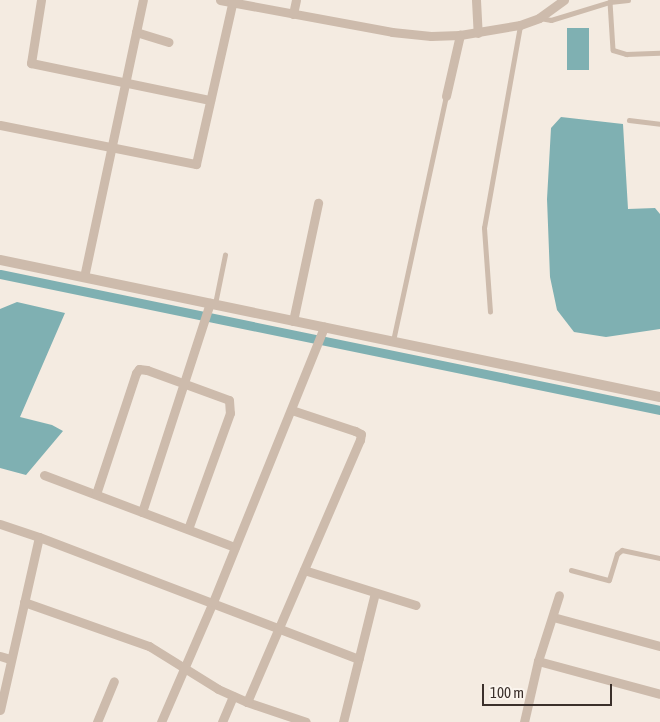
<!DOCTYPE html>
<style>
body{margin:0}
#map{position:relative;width:660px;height:722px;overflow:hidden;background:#f4ebe1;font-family:"Asap Condensed",sans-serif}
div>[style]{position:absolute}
.water>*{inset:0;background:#7fb0b2;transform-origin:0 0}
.canal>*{height:9px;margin:-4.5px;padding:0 4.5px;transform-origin:4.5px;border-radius:4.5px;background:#7fb0b2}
.service>*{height:4.5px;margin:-2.25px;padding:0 2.25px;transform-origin:2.25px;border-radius:2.25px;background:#cdbbac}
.minor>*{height:9px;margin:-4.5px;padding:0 4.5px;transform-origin:4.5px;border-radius:4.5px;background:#cdbbac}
.tertiary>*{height:10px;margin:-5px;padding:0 5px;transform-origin:5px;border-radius:5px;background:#cdbbac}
span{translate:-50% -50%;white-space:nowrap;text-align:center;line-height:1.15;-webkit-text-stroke:4.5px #fbf5ee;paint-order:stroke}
.scale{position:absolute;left:482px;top:684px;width:130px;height:22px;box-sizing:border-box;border:2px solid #3b302b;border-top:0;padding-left:6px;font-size:15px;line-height:18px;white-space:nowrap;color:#3b302b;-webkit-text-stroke:4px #fbf5ee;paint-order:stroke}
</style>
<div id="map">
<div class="water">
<i style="left:567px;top:28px;width:22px;height:42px"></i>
<i style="clip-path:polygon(561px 117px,623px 124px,628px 209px,655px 208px,660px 214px,660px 329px,606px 337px,574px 332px,557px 310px,550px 277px,547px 199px,551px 128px)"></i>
<i style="clip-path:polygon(17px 302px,65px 313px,20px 417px,52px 425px,63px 431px,26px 475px,0 468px,0 309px)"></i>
</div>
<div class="canal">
<i style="left:0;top:274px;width:674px;rotate:11.64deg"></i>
</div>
<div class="service">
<i style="left:610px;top:2px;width:48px;rotate:86.4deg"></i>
<i style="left:613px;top:50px;width:14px;rotate:17deg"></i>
<i style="left:626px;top:54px;width:34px;rotate:-2deg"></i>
<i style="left:540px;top:18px;width:11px;rotate:10deg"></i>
<i style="left:551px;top:20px;width:62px;rotate:-17deg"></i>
<i style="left:610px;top:2px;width:18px;rotate:-6deg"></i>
<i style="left:629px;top:120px;width:31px;rotate:7deg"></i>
<i style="left:215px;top:304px;width:50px;rotate:-78.5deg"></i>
<i style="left:490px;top:312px;width:84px;rotate:-94.1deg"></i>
<i style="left:484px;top:228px;width:206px;rotate:-79.9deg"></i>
<i style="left:393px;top:341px;width:251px;rotate:-77.8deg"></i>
<i style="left:571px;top:570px;width:39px;rotate:15deg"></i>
<i style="left:609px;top:580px;width:27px;rotate:-73deg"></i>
<i style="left:617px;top:554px;width:6px;rotate:-39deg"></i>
<i style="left:622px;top:550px;width:39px;rotate:12deg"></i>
</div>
<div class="minor">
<i style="left:41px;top:0;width:64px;rotate:99deg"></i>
<i style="left:31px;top:63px;width:183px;rotate:11.7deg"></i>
<i style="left:220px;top:0;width:175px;rotate:10.5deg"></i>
<i style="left:392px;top:32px;width:39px;rotate:6deg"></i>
<i style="left:431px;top:36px;width:29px;rotate:-2deg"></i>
<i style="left:460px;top:35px;width:61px;rotate:-9.5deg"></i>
<i style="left:520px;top:25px;width:20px;rotate:-20deg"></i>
<i style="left:539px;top:18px;width:31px;rotate:-36deg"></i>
<i style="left:476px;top:0;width:33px;rotate:87deg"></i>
<i style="left:293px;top:14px;width:14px;rotate:-78deg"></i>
<i style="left:136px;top:32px;width:34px;rotate:17deg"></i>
<i style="left:446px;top:96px;width:63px;rotate:-77.1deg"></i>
<i style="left:0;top:125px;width:200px;rotate:11.3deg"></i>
<i style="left:196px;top:164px;width:164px;rotate:-77.3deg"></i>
<i style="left:84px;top:277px;width:283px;rotate:-78deg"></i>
<i style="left:293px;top:321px;width:121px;rotate:-78deg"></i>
<i style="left:44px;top:475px;width:204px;rotate:20.7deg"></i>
<i style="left:96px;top:494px;width:127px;rotate:-71.7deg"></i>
<i style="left:136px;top:373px;width:5px;rotate:-53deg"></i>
<i style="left:139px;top:369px;width:8px;rotate:7deg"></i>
<i style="left:147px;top:370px;width:87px;rotate:20.1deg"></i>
<i style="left:229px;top:400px;width:13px;rotate:86deg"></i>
<i style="left:230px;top:413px;width:123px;rotate:109.9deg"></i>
<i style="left:142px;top:512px;width:220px;rotate:-72deg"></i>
<i style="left:0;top:524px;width:41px;rotate:18.4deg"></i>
<i style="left:39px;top:537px;width:342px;rotate:20.9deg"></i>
<i style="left:304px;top:570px;width:117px;rotate:17.4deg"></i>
<i style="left:24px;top:602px;width:133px;rotate:19.4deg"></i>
<i style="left:149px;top:646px;width:81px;rotate:31.9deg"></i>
<i style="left:218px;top:689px;width:32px;rotate:24deg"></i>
<i style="left:247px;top:702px;width:62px;rotate:18.7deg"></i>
<i style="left:553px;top:617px;width:111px;rotate:15.2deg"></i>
<i style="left:0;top:656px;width:10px;rotate:17deg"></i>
<i style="left:538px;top:661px;width:126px;rotate:15.1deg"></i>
<i style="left:247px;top:702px;width:285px;rotate:-66.7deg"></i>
<i style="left:360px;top:440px;width:6px;rotate:-81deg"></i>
<i style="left:361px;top:434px;width:7px;rotate:-153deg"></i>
<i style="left:355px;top:431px;width:66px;rotate:-161.6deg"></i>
<i style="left:0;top:710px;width:177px;rotate:-77.3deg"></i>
<i style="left:97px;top:722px;width:44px;rotate:-67.5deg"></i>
<i style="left:161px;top:722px;width:131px;rotate:-66.6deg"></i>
<i style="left:213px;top:602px;width:297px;rotate:-68deg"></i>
<i style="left:222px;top:722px;width:28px;rotate:-67deg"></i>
<i style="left:343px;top:722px;width:133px;rotate:-76.1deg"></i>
<i style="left:524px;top:722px;width:63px;rotate:-77.1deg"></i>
<i style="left:538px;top:661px;width:69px;rotate:-72.3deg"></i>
</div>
<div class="tertiary">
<i style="left:0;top:260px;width:674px;rotate:11.73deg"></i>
</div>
<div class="scale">100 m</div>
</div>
